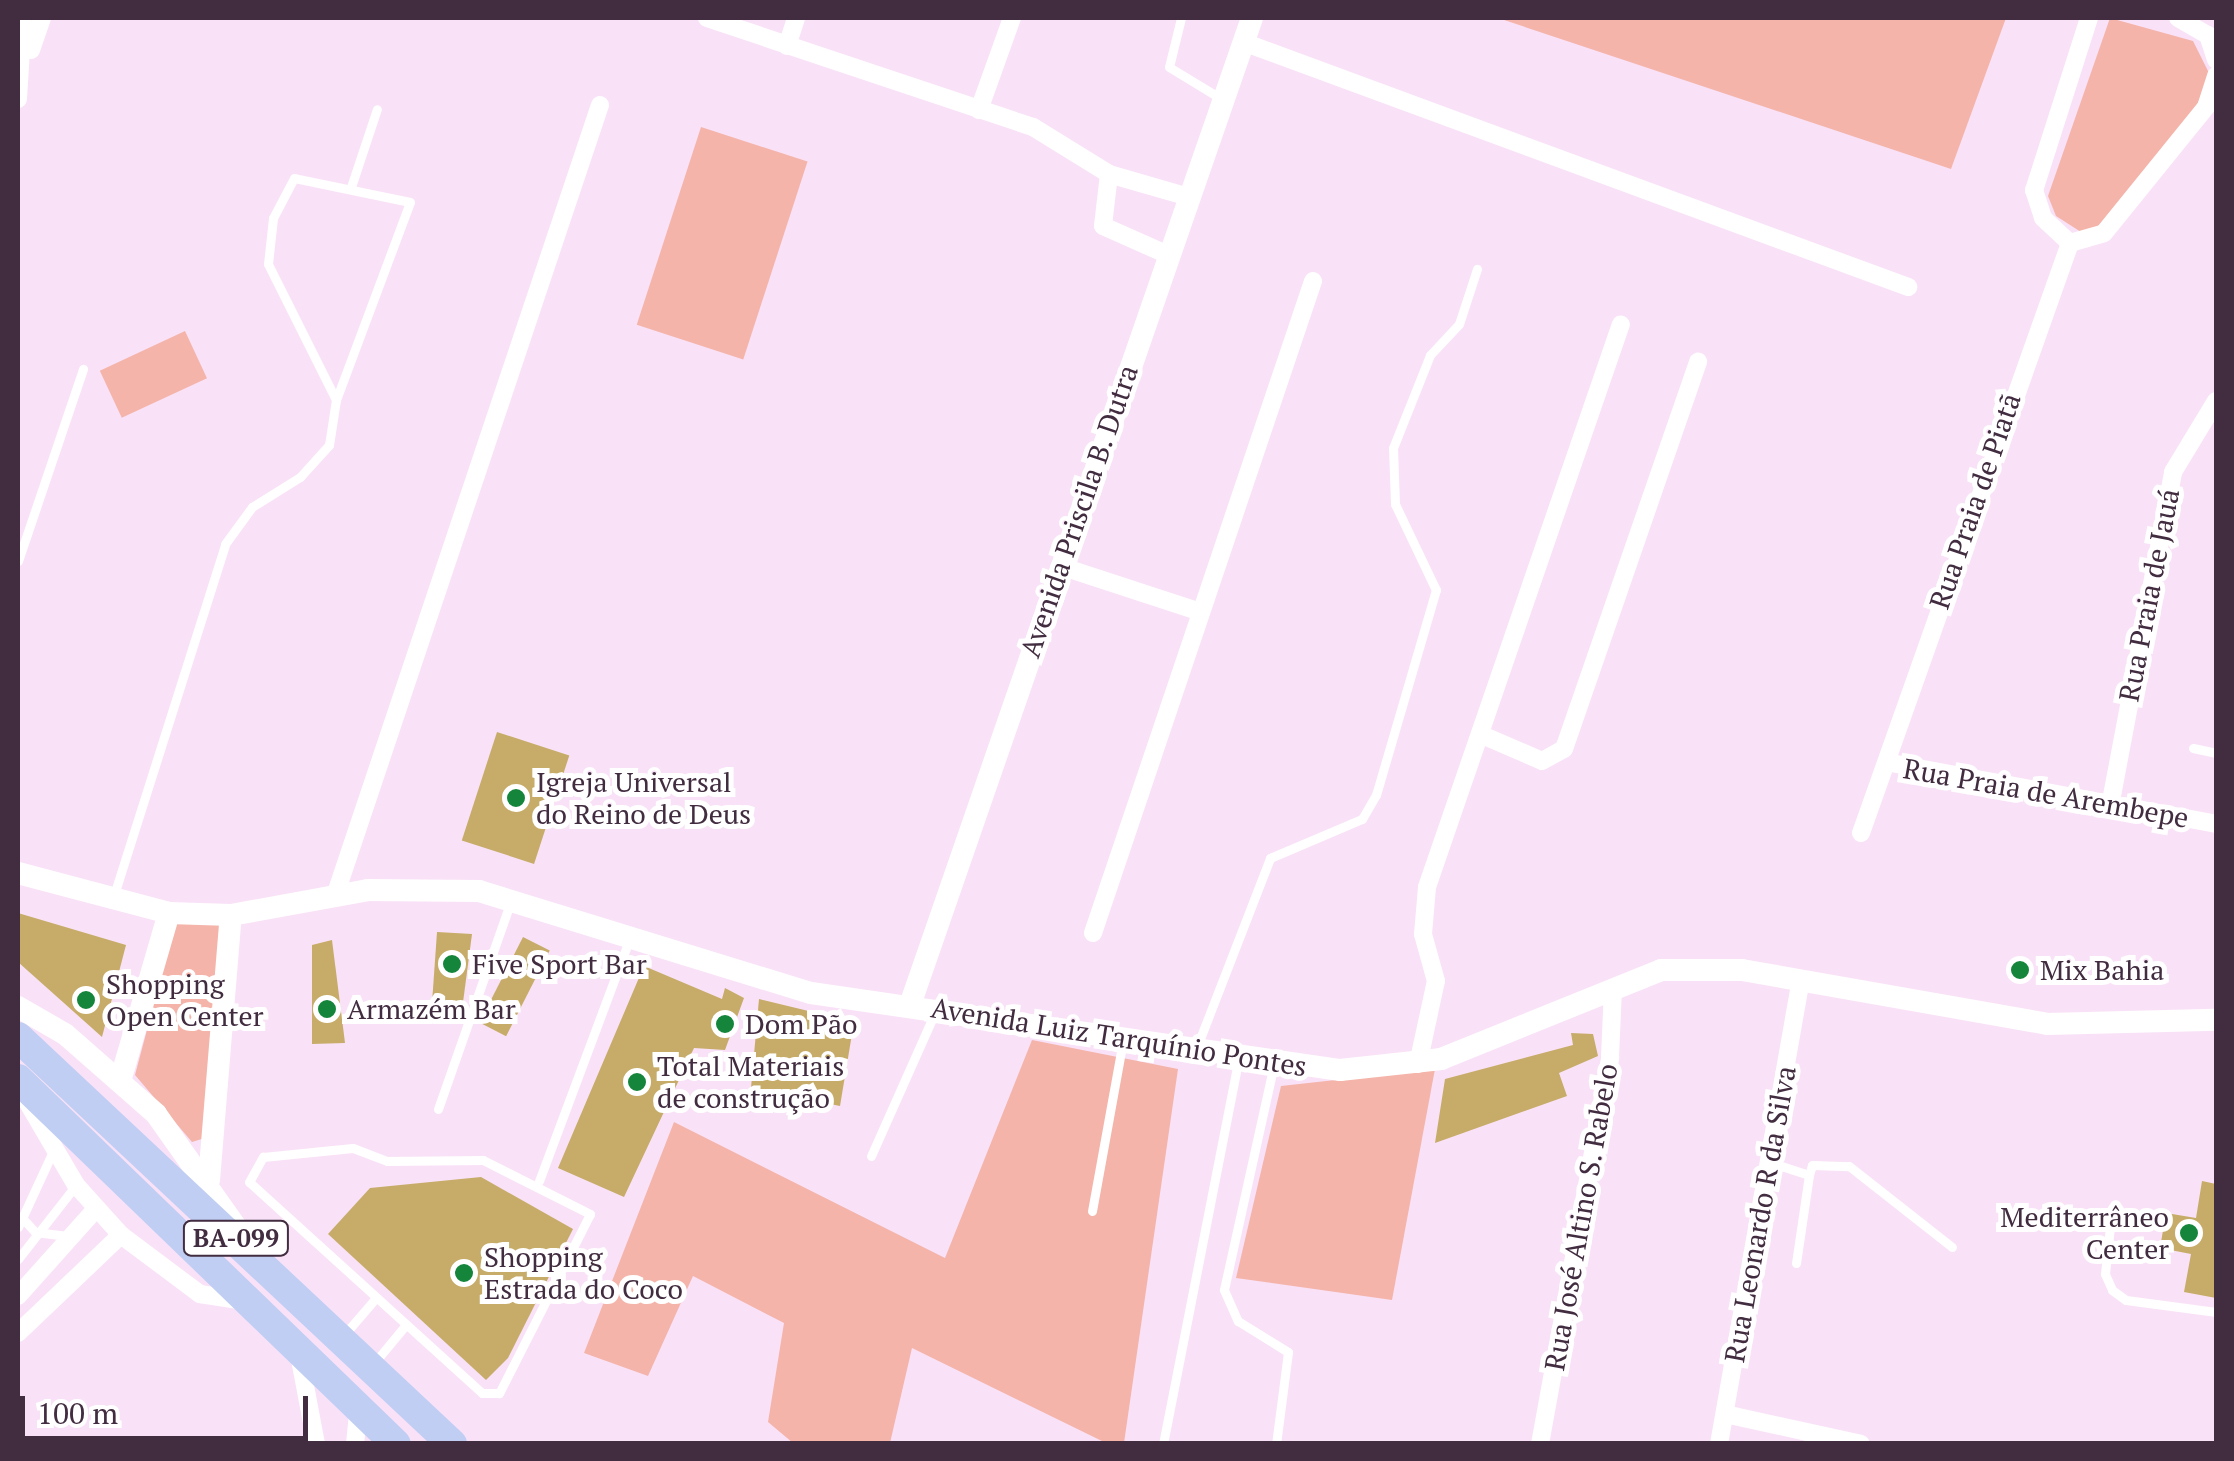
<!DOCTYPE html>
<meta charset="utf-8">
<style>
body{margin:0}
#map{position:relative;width:2234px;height:1461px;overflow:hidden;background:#f9e2f7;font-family:"PT Serif",serif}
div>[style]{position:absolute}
.green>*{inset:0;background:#f4b4aa;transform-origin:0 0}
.building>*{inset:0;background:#c6ac68;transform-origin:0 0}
.service>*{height:9px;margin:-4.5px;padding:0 4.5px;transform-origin:4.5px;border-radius:4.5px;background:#fff}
.minor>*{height:18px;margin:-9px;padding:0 9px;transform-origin:9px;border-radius:9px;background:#fff}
.tertiary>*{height:22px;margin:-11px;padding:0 11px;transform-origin:11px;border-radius:11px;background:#fff}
.trunk>*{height:30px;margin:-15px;padding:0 15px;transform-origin:15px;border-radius:15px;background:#c0cef4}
.dots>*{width:28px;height:28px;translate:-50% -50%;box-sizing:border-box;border:5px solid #fff;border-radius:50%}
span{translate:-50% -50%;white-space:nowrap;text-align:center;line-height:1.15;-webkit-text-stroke:10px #fff;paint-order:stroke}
.shield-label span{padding:2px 8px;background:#fff;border:2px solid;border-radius:8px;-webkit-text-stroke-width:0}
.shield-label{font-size:25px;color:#422c40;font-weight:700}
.street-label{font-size:28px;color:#422c40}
.poi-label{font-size:28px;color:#422c40}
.left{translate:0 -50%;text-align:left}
.right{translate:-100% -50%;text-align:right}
.frame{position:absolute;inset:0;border:20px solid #422c40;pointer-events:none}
.scale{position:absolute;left:20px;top:1396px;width:288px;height:45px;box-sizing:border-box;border:5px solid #422c40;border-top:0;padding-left:12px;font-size:30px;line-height:35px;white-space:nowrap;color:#422c40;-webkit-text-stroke:8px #fff;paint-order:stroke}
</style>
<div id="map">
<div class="green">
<i style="clip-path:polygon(1498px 18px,2006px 18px,1951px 169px)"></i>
<i style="clip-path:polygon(2110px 18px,2193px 41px,2209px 73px,2200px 106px,2095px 231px,2081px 232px,2056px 216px,2048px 196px)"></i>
<i style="left:701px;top:127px;width:112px;height:208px;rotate:18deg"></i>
<i style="left:185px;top:331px;width:52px;height:94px;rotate:65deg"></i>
<i style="clip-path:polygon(176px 921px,224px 925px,205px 1138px,192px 1142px,135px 1075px)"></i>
<i style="clip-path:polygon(1032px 1040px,1178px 1069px,1124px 1443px,1106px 1443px,912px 1348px,890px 1443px,793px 1443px,768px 1422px,784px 1323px,693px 1276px,648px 1376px,584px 1353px,674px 1122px,945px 1258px)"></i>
<i style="clip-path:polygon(1435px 1069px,1392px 1300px,1236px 1278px,1281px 1086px)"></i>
</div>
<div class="building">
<i style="left:497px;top:732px;width:76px;height:114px;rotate:18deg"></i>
<i style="clip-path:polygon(18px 913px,126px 945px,102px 1037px,18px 962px)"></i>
<i style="clip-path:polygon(437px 932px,472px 934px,462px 1010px,432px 1003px)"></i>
<i style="left:523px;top:937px;width:30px;height:96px;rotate:27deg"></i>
<i style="clip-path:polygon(332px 940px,345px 1043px,312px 1044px,312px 945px)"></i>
<i style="clip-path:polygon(644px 966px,722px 999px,725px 988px,744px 998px,725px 1050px,694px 1048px,624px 1197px,558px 1168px)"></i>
<i style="clip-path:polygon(759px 999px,854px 1022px,840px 1106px,751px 1088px)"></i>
<i style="clip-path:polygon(1571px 1033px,1593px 1034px,1598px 1056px,1559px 1073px,1567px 1096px,1435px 1143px,1445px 1079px,1573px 1045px)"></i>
<i style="clip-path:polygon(481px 1177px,573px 1229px,508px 1358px,486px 1380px,328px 1234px,370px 1188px)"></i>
<i style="clip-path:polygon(2202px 1181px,2216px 1184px,2216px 1298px,2184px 1292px,2191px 1254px,2160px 1248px,2166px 1213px,2196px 1218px)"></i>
</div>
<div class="service">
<i style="left:1181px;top:18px;width:50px;rotate:103.8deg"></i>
<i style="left:1169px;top:67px;width:60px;rotate:31.3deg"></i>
<i style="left:351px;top:187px;width:82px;rotate:-71.6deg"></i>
<i style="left:18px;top:561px;width:203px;rotate:-71.3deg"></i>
<i style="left:2193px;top:748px;width:24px;rotate:12deg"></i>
<i style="left:113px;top:898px;width:371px;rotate:-72.4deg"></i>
<i style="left:225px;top:544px;width:46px;rotate:-53.9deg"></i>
<i style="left:252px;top:507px;width:57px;rotate:-32deg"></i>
<i style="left:300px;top:477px;width:43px;rotate:-47.8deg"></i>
<i style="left:329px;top:445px;width:46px;rotate:-81.2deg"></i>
<i style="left:336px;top:400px;width:211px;rotate:-69.5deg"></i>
<i style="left:410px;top:202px;width:118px;rotate:-168.3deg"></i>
<i style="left:294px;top:178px;width:45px;rotate:117.7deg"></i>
<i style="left:273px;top:218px;width:46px;rotate:96.2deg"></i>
<i style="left:268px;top:264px;width:152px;rotate:63.4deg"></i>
<i style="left:1196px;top:1049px;width:205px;rotate:-68.8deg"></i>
<i style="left:1270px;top:858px;width:100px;rotate:-23deg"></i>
<i style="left:1362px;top:819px;width:28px;rotate:-60deg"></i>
<i style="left:1376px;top:795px;width:214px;rotate:-73.7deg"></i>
<i style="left:1436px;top:590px;width:95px;rotate:-115.5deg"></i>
<i style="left:1395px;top:504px;width:56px;rotate:-92deg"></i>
<i style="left:1393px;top:448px;width:100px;rotate:-68.3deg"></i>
<i style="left:1430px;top:355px;width:42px;rotate:-46.9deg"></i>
<i style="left:1459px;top:324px;width:58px;rotate:-71.9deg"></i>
<i style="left:1274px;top:1064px;width:231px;rotate:102.5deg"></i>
<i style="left:1224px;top:1290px;width:34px;rotate:66deg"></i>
<i style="left:1238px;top:1321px;width:59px;rotate:31.8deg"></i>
<i style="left:1288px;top:1352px;width:93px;rotate:97.4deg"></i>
<i style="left:438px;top:1109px;width:221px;rotate:-70.7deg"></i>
<i style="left:353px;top:1148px;width:36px;rotate:21deg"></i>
<i style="left:387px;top:1161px;width:96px;rotate:-0.6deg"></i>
<i style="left:483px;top:1160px;width:120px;rotate:26.8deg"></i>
<i style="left:590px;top:1214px;width:201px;rotate:116.9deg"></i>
<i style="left:499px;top:1393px;width:17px;rotate:180deg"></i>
<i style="left:482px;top:1393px;width:314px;rotate:-137.8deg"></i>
<i style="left:249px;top:1182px;width:29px;rotate:-61deg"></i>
<i style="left:263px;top:1157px;width:90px;rotate:-5.7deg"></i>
<i style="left:871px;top:1156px;width:158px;rotate:-66deg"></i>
<i style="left:1769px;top:1162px;width:42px;rotate:18deg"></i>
<i style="left:1809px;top:1175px;width:89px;rotate:98.4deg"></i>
<i style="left:1809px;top:1175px;width:10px;rotate:-73deg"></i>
<i style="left:1812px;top:1165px;width:37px;rotate:2deg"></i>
<i style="left:1849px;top:1166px;width:131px;rotate:38.2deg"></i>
<i style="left:539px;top:1181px;width:257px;rotate:-69.5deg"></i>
<i style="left:2112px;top:1208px;width:66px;rotate:96.1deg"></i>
<i style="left:2105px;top:1274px;width:17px;rotate:66deg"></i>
<i style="left:2112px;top:1290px;width:17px;rotate:36deg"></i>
<i style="left:2126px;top:1300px;width:91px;rotate:7.6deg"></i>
<i style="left:1092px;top:1211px;width:173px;rotate:-79.7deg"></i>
<i style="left:24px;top:1220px;width:16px;rotate:47deg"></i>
<i style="left:35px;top:1232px;width:35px;rotate:7deg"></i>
<i style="left:18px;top:1227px;width:86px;rotate:-65.2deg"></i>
<i style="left:18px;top:1259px;width:94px;rotate:-51.9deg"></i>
<i style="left:344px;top:1335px;width:48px;rotate:-49.3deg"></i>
<i style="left:375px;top:1362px;width:45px;rotate:-50.4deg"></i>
<i style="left:1163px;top:1444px;width:390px;rotate:-78.9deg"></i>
</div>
<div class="minor">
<i style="left:707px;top:18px;width:344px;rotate:18.5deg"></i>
<i style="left:1033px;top:127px;width:89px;rotate:31.7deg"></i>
<i style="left:1109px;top:174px;width:79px;rotate:16.1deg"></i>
<i style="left:2089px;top:18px;width:181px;rotate:107.7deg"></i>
<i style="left:2034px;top:190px;width:29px;rotate:72deg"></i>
<i style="left:2043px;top:218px;width:37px;rotate:43deg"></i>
<i style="left:2070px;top:243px;width:35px;rotate:-16deg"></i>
<i style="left:2104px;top:233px;width:162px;rotate:-51deg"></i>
<i style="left:2206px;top:107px;width:33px;rotate:-72deg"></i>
<i style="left:2178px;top:18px;width:34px;rotate:30deg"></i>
<i style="left:2208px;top:35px;width:26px;rotate:72deg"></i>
<i style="left:1243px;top:42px;width:709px;rotate:20.22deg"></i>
<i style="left:787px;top:46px;width:29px;rotate:-72deg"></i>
<i style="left:31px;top:50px;width:34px;rotate:-71deg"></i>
<i style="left:18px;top:99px;width:81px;rotate:-86.5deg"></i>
<i style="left:979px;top:110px;width:98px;rotate:-70.3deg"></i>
<i style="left:1109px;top:174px;width:52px;rotate:96.6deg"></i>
<i style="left:1103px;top:226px;width:69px;rotate:24deg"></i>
<i style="left:1060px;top:566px;width:148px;rotate:18.1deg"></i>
<i style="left:1482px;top:735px;width:65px;rotate:23.4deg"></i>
<i style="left:1542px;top:761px;width:25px;rotate:-29deg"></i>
<i style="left:1564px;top:749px;width:410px;rotate:-70.9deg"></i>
<i style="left:1891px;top:763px;width:331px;rotate:10.6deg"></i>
<i style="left:2111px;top:801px;width:335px;rotate:-79.3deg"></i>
<i style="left:2173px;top:472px;width:83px;rotate:-58.8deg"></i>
<i style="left:1861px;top:833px;width:626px;rotate:-70.49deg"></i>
<i style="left:336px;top:893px;width:831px;rotate:-71.48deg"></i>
<i style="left:1093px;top:933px;width:688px;rotate:-71.35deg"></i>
<i style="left:1418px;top:1064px;width:85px;rotate:-77.8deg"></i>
<i style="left:1436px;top:981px;width:49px;rotate:-105.5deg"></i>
<i style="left:1423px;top:934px;width:47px;rotate:-85.1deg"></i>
<i style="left:1427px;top:887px;width:595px;rotate:-70.99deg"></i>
<i style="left:25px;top:1098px;width:101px;rotate:59.6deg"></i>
<i style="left:76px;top:1185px;width:67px;rotate:48deg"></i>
<i style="left:121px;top:1235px;width:99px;rotate:36.8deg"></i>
<i style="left:200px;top:1294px;width:52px;rotate:8.9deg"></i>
<i style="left:18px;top:1296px;width:115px;rotate:-48.2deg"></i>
<i style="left:18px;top:1333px;width:142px;rotate:-43.6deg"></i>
<i style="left:299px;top:1354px;width:92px;rotate:79.3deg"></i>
<i style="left:1725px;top:1414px;width:139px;rotate:12.4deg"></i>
<i style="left:355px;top:1444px;width:40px;rotate:-84.3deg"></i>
<i style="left:1540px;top:1444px;width:393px;rotate:-79.7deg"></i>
<i style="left:1610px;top:1057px;width:68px;rotate:-87.5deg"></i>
<i style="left:1719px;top:1444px;width:467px;rotate:-80deg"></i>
</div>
<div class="tertiary">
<i style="left:18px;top:873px;width:156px;rotate:14.8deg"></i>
<i style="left:169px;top:913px;width:62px;rotate:1.8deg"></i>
<i style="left:231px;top:915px;width:139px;rotate:-10.3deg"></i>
<i style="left:368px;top:890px;width:111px;rotate:0.5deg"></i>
<i style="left:479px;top:891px;width:347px;rotate:17.1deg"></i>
<i style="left:811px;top:993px;width:535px;rotate:8.28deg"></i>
<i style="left:1340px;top:1070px;width:102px;rotate:-6.2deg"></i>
<i style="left:1441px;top:1059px;width:237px;rotate:-22deg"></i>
<i style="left:1661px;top:970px;width:81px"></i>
<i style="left:1742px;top:970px;width:310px;rotate:10deg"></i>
<i style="left:2047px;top:1024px;width:169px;rotate:-1.4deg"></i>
<i style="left:910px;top:1005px;width:1045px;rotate:-70.89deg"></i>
<i style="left:18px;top:1007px;width:54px;rotate:29.9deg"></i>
<i style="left:65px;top:1034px;width:121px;rotate:41.3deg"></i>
<i style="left:156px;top:1114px;width:156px;rotate:54.7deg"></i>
<i style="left:121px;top:1078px;width:172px;rotate:-73.8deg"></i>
<i style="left:209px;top:1180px;width:266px;rotate:-85.3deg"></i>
</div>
<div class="trunk">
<i style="left:18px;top:1037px;width:595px;rotate:43.16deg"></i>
<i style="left:18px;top:1079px;width:525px;rotate:44deg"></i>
</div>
<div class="dots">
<i style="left:516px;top:798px;background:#15853c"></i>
<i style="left:452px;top:964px;background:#15853c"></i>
<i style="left:2020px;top:970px;background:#15853c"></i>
<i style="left:86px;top:1000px;background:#15853c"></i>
<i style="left:327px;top:1009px;background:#15853c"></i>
<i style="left:725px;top:1024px;background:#15853c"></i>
<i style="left:637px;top:1082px;background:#15853c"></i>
<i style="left:2189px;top:1233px;background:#15853c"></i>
<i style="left:464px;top:1273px;background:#15853c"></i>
</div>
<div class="shield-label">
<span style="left:236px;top:1238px">BA-099</span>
</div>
<div class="street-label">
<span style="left:1975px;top:501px;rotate:-71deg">Rua Praia de Piatã</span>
<span style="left:1079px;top:511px;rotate:-71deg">Avenida Priscila B. Dutra</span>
<span style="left:2149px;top:595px;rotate:-79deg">Rua Praia de Jauá</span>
<span style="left:2046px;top:793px;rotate:10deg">Rua Praia de Arembepe</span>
<span style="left:1119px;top:1037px;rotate:9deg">Avenida Luiz Tarquínio Pontes</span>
<span style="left:1760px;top:1214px;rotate:-80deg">Rua Leonardo R da Silva</span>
<span style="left:1581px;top:1217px;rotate:-80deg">Rua José Altino S. Rabelo</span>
</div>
<div class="poi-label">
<span class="left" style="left:536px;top:798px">Igreja Universal<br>do Reino de Deus</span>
<span class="left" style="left:472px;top:964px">Five Sport Bar</span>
<span class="left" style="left:2040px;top:970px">Mix Bahia</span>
<span class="left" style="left:106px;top:1000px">Shopping<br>Open Center</span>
<span class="left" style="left:347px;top:1009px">Armazém Bar</span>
<span class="left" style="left:745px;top:1024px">Dom Pão</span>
<span class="left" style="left:657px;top:1082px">Total Materiais<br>de construção</span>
<span class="right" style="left:2169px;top:1233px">Mediterrâneo<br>Center</span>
<span class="left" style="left:484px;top:1273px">Shopping<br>Estrada do Coco</span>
</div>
<div class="frame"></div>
<div class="scale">100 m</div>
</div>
